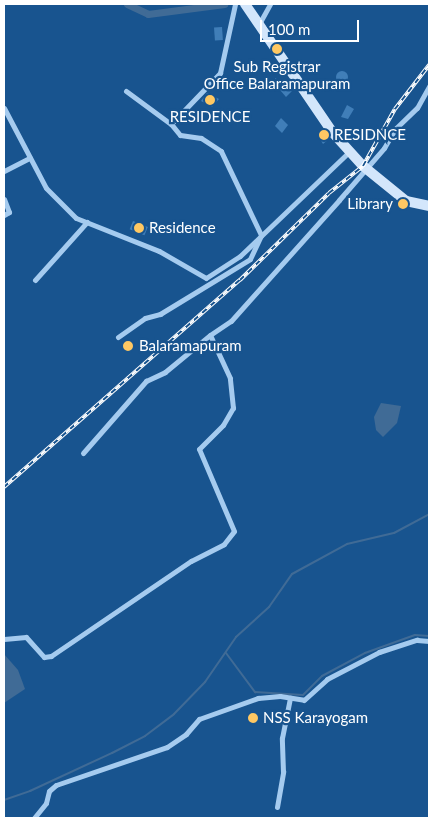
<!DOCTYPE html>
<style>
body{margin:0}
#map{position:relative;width:433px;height:822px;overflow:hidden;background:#18548f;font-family:Lato,sans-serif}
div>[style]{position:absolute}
.water>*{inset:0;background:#406b96}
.stream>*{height:2px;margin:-1px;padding:0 1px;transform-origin:1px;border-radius:1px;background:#406b96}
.canal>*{height:7px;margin:-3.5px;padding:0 3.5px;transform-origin:3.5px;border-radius:3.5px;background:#406b96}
.building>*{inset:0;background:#407eb8;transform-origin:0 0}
.round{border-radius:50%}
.minor>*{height:5px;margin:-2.5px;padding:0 2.5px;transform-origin:2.5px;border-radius:2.5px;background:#a5cbef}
.secondary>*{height:10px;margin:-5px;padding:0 5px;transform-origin:5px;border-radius:5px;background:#d3e6fb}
.rail>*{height:4px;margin-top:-2px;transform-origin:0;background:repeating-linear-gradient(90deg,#18548f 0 5.5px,#fff 0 11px);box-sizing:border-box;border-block:1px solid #fff}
.dots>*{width:14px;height:14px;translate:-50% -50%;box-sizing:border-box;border:2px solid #18548f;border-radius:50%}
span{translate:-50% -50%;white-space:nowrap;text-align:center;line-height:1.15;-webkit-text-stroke:4.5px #18548f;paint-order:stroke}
.poi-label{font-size:15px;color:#fff}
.left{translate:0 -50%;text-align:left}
.right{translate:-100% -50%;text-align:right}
.frame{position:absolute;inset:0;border:5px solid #fff;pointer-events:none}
.scale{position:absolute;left:260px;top:20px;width:99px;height:22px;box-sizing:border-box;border:2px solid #fff;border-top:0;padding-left:6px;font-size:15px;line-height:18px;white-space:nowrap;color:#fff;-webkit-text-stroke:4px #18548f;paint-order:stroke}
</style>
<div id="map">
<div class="water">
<i style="clip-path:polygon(381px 403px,401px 406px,397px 423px,383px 437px,376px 430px,374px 417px)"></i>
<i style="clip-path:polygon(4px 654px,18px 670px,25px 689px,4px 703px)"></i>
</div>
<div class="stream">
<i style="left:226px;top:653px;width:49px;rotate:53.4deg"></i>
<i style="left:255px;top:692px;width:48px;rotate:3.6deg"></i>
<i style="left:303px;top:695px;width:27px;rotate:-45deg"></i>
<i style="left:322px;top:676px;width:49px;rotate:-28.1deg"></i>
<i style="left:365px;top:653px;width:53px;rotate:-19.8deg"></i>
<i style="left:415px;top:635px;width:14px;rotate:4deg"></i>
<i style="left:4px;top:800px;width:28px;rotate:-19deg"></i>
<i style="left:30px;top:791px;width:90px;rotate:-24.9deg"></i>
<i style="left:112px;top:753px;width:37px;rotate:-27deg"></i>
<i style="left:145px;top:736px;width:36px;rotate:-37deg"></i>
<i style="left:174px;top:714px;width:45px;rotate:-45.9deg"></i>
<i style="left:205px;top:682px;width:55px;rotate:-55.4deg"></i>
<i style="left:236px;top:637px;width:45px;rotate:-42.3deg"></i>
<i style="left:269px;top:607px;width:40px;rotate:-55.1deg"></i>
<i style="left:292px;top:574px;width:63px;rotate:-28.6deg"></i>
<i style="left:347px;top:544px;width:48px;rotate:-13.2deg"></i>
<i style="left:394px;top:533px;width:40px;rotate:-28deg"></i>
</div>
<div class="canal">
<i style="left:127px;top:4px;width:23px;rotate:25deg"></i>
<i style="left:148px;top:14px;width:77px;rotate:-7.5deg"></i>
</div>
<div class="building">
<i style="left:222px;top:27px;width:13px;height:8px;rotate:86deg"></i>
<i class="round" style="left:336px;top:71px;width:12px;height:12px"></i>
<i style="clip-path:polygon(275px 78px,294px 89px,286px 97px,275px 84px)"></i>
<i style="clip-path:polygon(207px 93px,219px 99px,212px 107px,201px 101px)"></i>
<i style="clip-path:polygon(347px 105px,354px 109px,348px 119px,341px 117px)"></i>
<i style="clip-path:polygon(281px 118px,288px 125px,282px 133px,275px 126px)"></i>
<i style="clip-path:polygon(322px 129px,329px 139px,323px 144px,318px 136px)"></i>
<i style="left:133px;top:221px;width:16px;height:9px;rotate:22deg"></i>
</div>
<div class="minor">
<i style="left:259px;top:24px;width:23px;rotate:-61deg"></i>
<i style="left:126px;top:91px;width:56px;rotate:36.3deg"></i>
<i style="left:4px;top:108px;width:90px;rotate:62.3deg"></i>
<i style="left:46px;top:188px;width:42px;rotate:45deg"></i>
<i style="left:76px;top:218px;width:89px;rotate:21.7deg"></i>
<i style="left:159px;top:251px;width:54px;rotate:29.9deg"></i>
<i style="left:206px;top:278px;width:40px;rotate:-32.9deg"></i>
<i style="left:240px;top:256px;width:152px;rotate:-43.7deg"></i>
<i style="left:4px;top:171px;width:29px;rotate:-27deg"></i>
<i style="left:4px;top:199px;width:14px;rotate:69deg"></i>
<i style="left:9px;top:212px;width:6px;rotate:149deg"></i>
<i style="left:35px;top:280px;width:78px;rotate:-48.1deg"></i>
<i style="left:118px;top:337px;width:33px;rotate:-35deg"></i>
<i style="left:145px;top:318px;width:16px;rotate:-15deg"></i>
<i style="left:160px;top:314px;width:105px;rotate:-31.4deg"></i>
<i style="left:250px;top:259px;width:26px;rotate:-65deg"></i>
<i style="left:261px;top:235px;width:93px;rotate:-115.5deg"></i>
<i style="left:221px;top:151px;width:24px;rotate:-147deg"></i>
<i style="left:201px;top:138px;width:21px;rotate:-172deg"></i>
<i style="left:180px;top:135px;width:14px;rotate:-129deg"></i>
<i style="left:171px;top:124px;width:71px;rotate:-46.1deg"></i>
<i style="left:220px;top:73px;width:71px;rotate:-77.7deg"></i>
<i style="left:83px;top:453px;width:96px;rotate:-48.8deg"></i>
<i style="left:146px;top:381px;width:21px;rotate:-25deg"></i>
<i style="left:165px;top:372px;width:58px;rotate:-39.4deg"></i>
<i style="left:4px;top:639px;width:22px;rotate:-5deg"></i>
<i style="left:26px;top:637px;width:27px;rotate:48deg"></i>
<i style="left:44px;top:657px;width:7px;rotate:-8deg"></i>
<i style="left:51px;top:656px;width:169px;rotate:-34.2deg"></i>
<i style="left:191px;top:561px;width:37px;rotate:-27deg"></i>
<i style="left:224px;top:544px;width:16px;rotate:-52deg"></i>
<i style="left:234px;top:531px;width:89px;rotate:-113.1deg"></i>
<i style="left:199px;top:449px;width:34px;rotate:-45deg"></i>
<i style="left:223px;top:425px;width:20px;rotate:-60deg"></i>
<i style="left:233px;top:408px;width:30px;rotate:-96deg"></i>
<i style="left:230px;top:378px;width:47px;rotate:-114.9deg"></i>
<i style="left:210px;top:335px;width:25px;rotate:-34deg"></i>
<i style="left:231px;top:321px;width:162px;rotate:-48.2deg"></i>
<i style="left:339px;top:200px;width:69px;rotate:-49.1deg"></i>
<i style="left:384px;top:148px;width:22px;rotate:-60deg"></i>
<i style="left:395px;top:129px;width:30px;rotate:-44deg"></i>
<i style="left:417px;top:108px;width:25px;rotate:-61deg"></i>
<i style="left:277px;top:807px;width:36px;rotate:-80deg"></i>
<i style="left:283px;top:772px;width:34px;rotate:-92deg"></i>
<i style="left:282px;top:738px;width:41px;rotate:-78.7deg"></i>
<i style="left:34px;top:818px;width:19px;rotate:-51deg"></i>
<i style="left:46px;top:803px;width:12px;rotate:-76deg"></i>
<i style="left:49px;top:791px;width:9px;rotate:-41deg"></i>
<i style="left:56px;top:785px;width:117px;rotate:-18.9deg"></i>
<i style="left:167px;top:747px;width:23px;rotate:-34deg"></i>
<i style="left:186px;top:734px;width:20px;rotate:-49deg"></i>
<i style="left:199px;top:719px;width:63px;rotate:-19.6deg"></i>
<i style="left:258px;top:698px;width:22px;rotate:-5deg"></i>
<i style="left:280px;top:696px;width:24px;rotate:9deg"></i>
<i style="left:304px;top:700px;width:31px;rotate:-42deg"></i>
<i style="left:327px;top:679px;width:59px;rotate:-27.4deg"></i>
<i style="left:379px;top:652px;width:40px;rotate:-18deg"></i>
<i style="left:417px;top:640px;width:12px;rotate:5deg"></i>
</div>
<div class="secondary">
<i style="left:245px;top:4px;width:156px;rotate:55.7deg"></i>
<i style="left:333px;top:133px;width:45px;rotate:47.7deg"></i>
<i style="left:363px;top:166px;width:55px;rotate:39.1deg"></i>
<i style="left:406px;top:201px;width:24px;rotate:12deg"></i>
</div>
<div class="rail">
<i style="left:4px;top:487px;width:314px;rotate:-41.3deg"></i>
<i style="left:240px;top:280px;width:124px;rotate:-44.3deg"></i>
<i style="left:329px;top:193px;width:43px;rotate:-38.5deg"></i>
<i style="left:363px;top:166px;width:65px;rotate:-60.7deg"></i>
<i style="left:395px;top:109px;width:56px;rotate:-52.3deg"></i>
</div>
<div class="dots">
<i style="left:277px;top:49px;background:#ffc863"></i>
<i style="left:210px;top:100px;background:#ffc863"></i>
<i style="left:324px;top:135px;background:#ffc863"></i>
<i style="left:403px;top:204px;background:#ffc863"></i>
<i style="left:139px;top:228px;background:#ffc863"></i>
<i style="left:128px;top:346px;background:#ffc863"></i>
<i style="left:253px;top:718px;background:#ffc863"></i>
</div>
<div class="poi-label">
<span style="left:277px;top:75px">Sub Registrar<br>Office Balaramapuram</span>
<span style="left:210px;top:117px">RESIDENCE</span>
<span class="left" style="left:334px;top:135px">RESIDNCE</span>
<span class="right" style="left:393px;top:204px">Library</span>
<span class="left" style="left:149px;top:228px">Residence</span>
<span class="left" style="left:139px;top:346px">Balaramapuram</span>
<span class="left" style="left:263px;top:718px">NSS Karayogam</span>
</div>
<div class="frame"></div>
<div class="scale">100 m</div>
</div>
